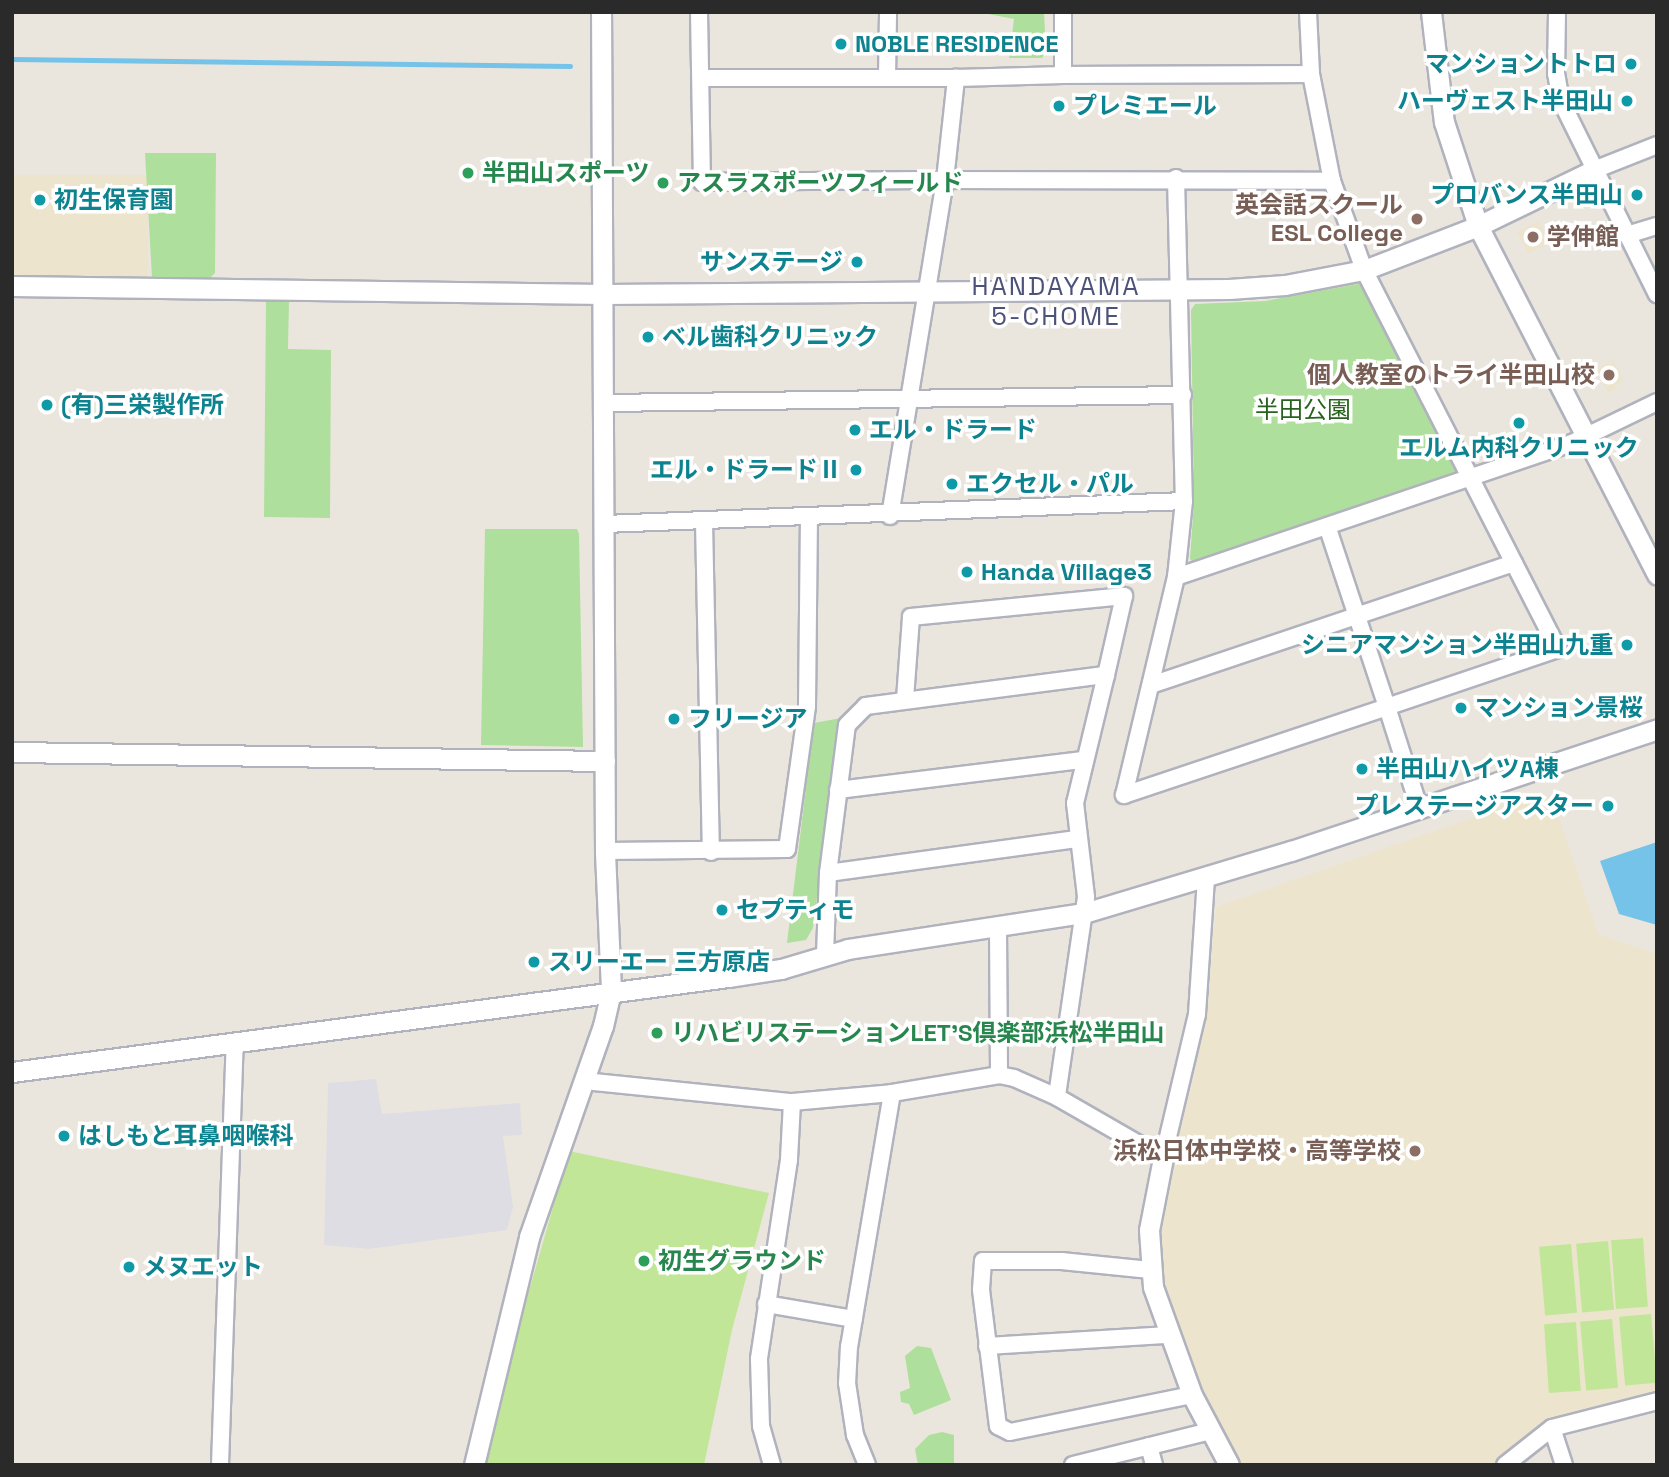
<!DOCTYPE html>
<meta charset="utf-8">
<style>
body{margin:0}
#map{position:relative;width:1669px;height:1477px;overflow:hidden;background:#ebe6dd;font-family:"Space Grotesk","Noto Sans JP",sans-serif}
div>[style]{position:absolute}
.industrial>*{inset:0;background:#dfdde4}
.education>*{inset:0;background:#ece4cd;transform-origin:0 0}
.green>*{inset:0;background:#afdf9c}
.pitch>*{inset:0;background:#c1e698;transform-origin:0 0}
.water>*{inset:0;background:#75c3e8}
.stream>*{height:4.5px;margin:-2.25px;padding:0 2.25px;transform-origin:2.25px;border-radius:2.25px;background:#75c3e8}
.roads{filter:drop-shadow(2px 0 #b0b2bd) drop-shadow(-2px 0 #b0b2bd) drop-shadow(0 2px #b0b2bd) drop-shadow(0 -2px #b0b2bd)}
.minor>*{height:16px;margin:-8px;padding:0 8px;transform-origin:8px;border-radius:8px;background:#fff}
.tertiary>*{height:19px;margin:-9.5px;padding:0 9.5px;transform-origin:9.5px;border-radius:9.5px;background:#fff}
.dots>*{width:19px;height:19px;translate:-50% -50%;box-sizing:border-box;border:4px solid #fff;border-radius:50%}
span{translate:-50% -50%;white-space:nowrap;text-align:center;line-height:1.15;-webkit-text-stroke:7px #fff;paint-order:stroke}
.culture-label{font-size:24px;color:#0d838f;font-weight:700}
.left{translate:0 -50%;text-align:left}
.right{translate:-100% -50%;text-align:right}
.leisure-label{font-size:24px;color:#27864d;font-weight:700}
.education-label{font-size:24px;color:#785e54;font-weight:700}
.park-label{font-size:24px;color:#28631e}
.neighbourhood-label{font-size:26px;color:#4d5278;letter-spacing:2px}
.frame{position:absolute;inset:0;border:14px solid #2a2a2a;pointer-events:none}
</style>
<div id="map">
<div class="industrial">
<i style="clip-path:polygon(376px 1079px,382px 1114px,520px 1103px,522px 1135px,503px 1136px,513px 1207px,507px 1230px,369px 1249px,324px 1245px,328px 1083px)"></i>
</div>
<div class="education">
<i style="left:12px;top:175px;width:136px;height:106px"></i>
<i style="left:1538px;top:221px;width:24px;height:24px;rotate:62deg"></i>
<i style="clip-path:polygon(1613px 360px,1623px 380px,1609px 394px,1595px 369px)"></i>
<i style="clip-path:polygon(1538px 795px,1552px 799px,1599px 935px,1657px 954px,1657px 1394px,1547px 1422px,1491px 1465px,1241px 1465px,1216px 1429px,1172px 1324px,1156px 1220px,1193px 1082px,1209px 994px,1216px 907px)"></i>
</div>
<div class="green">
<i style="clip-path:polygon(978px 12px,1044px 12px,1046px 52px,1042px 58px,1009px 58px,1014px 19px)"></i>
<i style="clip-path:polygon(145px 153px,216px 153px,215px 273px,210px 278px,152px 278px)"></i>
<i style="clip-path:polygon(1358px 284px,1369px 288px,1459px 476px,1194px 563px,1190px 559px,1194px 502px,1191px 310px,1195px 304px,1265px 301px)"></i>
<i style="clip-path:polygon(266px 299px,289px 300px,288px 349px,331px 350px,330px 518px,264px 517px)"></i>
<i style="clip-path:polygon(485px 529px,577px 529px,579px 534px,583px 747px,481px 745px)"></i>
<i style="clip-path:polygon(841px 718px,813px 928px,806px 940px,787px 943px,814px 723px)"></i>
<i style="clip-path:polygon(917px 1346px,931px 1348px,951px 1400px,914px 1415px,909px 1404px,901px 1402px,900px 1392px,910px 1388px,905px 1356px)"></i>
<i style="clip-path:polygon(942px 1432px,954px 1435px,954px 1465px,918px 1465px,915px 1449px,929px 1435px)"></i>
</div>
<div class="pitch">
<i style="clip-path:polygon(569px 1151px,769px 1193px,732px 1330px,704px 1465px,484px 1465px,502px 1386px)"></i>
<i style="left:1643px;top:1238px;width:69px;height:32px;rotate:86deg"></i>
<i style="left:1608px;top:1241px;width:69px;height:32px;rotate:85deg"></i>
<i style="left:1571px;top:1244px;width:69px;height:32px;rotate:85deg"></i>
<i style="left:1651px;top:1314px;width:69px;height:32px;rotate:85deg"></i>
<i style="left:1612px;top:1319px;width:69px;height:32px;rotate:85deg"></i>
<i style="left:1576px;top:1322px;width:69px;height:32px;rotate:86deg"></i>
</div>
<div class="water">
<i style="clip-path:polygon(1657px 842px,1657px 925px,1619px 914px,1600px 861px)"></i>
</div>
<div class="stream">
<i style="left:12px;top:59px;width:558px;rotate:0.72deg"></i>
</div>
<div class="roads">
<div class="minor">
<i style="left:699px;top:12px;width:170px;rotate:89deg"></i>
<i style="left:702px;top:182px;width:243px;rotate:-0.5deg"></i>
<i style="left:945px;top:180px;width:103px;rotate:-83.8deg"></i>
<i style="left:956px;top:78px;width:255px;rotate:180deg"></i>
<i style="left:1308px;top:12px;width:62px;rotate:87.2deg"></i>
<i style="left:1557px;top:12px;width:61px;rotate:90.9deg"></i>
<i style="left:1556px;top:73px;width:28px;rotate:80deg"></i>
<i style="left:1561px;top:101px;width:216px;rotate:63.6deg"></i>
<i style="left:887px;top:78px;width:66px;rotate:-89.1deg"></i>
<i style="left:956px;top:78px;width:107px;rotate:-1.6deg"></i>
<i style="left:1063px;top:75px;width:63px;rotate:-90deg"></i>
<i style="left:1594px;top:170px;width:68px;rotate:-21.6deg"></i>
<i style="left:1176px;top:178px;width:323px;rotate:88.6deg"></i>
<i style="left:1184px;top:501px;width:76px;rotate:96deg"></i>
<i style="left:1176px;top:577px;width:224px;rotate:103.4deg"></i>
<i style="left:1124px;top:795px;width:277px;rotate:-18.5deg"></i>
<i style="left:1387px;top:707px;width:188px;rotate:-108.3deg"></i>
<i style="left:1332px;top:181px;width:95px;rotate:70.2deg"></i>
<i style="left:1364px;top:270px;width:426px;rotate:62.9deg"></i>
<i style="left:1558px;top:649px;width:181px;rotate:161.3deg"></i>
<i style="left:1387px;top:707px;width:105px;rotate:72.3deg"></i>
<i style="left:1627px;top:235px;width:31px;rotate:-17deg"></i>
<i style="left:605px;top:403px;width:578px;rotate:-0.79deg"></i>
<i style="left:890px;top:516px;width:340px;rotate:-80.7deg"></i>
<i style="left:945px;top:180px;width:387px;rotate:0.1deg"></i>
<i style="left:1332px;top:181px;width:109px;rotate:-101.1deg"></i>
<i style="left:1311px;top:74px;width:248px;rotate:179.8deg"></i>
<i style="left:704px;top:522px;width:330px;rotate:88.8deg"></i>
<i style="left:605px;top:524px;width:579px;rotate:-2.27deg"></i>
<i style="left:1176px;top:577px;width:418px;rotate:-18.7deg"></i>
<i style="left:1572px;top:443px;width:94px;rotate:-25.8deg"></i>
<i style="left:1151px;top:685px;width:383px;rotate:-18.6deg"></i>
<i style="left:905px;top:699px;width:82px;rotate:-85.8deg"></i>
<i style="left:911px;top:617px;width:214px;rotate:-5.6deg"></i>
<i style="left:1124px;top:596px;width:81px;rotate:102.8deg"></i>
<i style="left:838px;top:790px;width:247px;rotate:-7deg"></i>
<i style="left:605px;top:851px;width:182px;rotate:-0.6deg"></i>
<i style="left:787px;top:849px;width:144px;rotate:-82deg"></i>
<i style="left:807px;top:706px;width:186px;rotate:-89.4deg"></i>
<i style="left:828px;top:873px;width:249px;rotate:-7.8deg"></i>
<i style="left:998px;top:928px;width:147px;rotate:89.6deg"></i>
<i style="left:825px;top:955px;width:82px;rotate:-87.9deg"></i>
<i style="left:828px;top:873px;width:149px;rotate:-82.7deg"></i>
<i style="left:847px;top:725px;width:27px;rotate:-45deg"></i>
<i style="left:866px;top:706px;width:242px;rotate:-7.4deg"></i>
<i style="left:1106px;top:675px;width:132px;rotate:103.6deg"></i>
<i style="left:1075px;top:803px;width:95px;rotate:83.3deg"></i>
<i style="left:1086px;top:897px;width:202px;rotate:98.3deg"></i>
<i style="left:584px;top:1081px;width:209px;rotate:5.8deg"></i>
<i style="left:792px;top:1102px;width:58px;rotate:93deg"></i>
<i style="left:789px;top:1160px;width:201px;rotate:98.6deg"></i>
<i style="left:759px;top:1359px;width:67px;rotate:88.3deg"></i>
<i style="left:761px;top:1426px;width:41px;rotate:74.2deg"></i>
<i style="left:892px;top:1093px;width:109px;rotate:-9.5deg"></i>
<i style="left:999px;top:1075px;width:15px;rotate:11deg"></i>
<i style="left:1014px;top:1078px;width:47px;rotate:23.8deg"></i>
<i style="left:1057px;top:1097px;width:122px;rotate:29.9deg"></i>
<i style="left:1163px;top:1158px;width:148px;rotate:-76.7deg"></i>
<i style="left:1197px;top:1014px;width:136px;rotate:-86.2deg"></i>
<i style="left:792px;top:1102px;width:100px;rotate:-5.1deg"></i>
<i style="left:892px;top:1093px;width:257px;rotate:99.6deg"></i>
<i style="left:849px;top:1346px;width:37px;rotate:93deg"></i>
<i style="left:847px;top:1383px;width:53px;rotate:81.3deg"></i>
<i style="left:855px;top:1435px;width:32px;rotate:68deg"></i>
<i style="left:1150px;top:1270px;width:89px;rotate:-174.2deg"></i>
<i style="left:1061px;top:1261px;width:78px;rotate:180deg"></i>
<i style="left:983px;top:1261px;width:29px;rotate:94deg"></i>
<i style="left:981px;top:1290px;width:137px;rotate:82.9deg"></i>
<i style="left:998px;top:1426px;width:13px;rotate:27deg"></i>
<i style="left:1010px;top:1432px;width:186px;rotate:-11.5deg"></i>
<i style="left:766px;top:1304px;width:89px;rotate:9.7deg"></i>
<i style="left:987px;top:1346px;width:182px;rotate:-3.5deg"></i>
<i style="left:1552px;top:1428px;width:39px;rotate:72deg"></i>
<i style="left:1149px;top:1446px;width:20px;rotate:75deg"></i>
<i style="left:220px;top:1465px;width:422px;rotate:-88deg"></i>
<i style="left:1073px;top:1465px;width:141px;rotate:-13.9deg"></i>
<i style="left:1505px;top:1465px;width:60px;rotate:-38.2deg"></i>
<i style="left:1552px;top:1428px;width:108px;rotate:-14.4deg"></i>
</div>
<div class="tertiary">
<i style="left:1431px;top:12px;width:111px;rotate:83.3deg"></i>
<i style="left:1444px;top:122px;width:109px;rotate:71.9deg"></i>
<i style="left:1478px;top:226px;width:129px;rotate:-25.8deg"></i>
<i style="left:12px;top:286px;width:592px;rotate:0.77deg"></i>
<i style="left:604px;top:294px;width:625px;rotate:-0.46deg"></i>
<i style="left:1229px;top:289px;width:56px;rotate:-4.1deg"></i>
<i style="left:1285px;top:285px;width:80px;rotate:-10.8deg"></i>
<i style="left:1364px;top:270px;width:122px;rotate:-21.1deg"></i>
<i style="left:1478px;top:226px;width:392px;rotate:62.8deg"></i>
<i style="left:12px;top:752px;width:593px;rotate:0.87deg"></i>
<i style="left:12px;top:1072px;width:722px;rotate:-7.56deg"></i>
<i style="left:728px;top:977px;width:54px;rotate:-8.6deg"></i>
<i style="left:781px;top:969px;width:70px;rotate:-16.6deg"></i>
<i style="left:848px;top:949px;width:239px;rotate:-8.7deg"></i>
<i style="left:1084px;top:913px;width:216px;rotate:-16.7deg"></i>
<i style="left:1291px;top:851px;width:386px;rotate:-18.4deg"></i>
<i style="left:1163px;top:1158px;width:73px;rotate:101deg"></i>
<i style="left:1149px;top:1230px;width:57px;rotate:86deg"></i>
<i style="left:1153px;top:1287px;width:115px;rotate:70.1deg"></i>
<i style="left:1192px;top:1395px;width:79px;rotate:62.1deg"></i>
<i style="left:474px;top:1465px;width:235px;rotate:-76.4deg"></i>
<i style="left:529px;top:1237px;width:224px;rotate:-70.7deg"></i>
<i style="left:603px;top:1026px;width:37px;rotate:-77deg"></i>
<i style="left:611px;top:990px;width:139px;rotate:-92.5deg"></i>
<i style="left:605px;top:851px;width:839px;rotate:-90.27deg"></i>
</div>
</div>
<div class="dots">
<i style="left:841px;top:44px;background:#0f9aa8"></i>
<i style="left:1631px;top:64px;background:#0f9aa8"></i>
<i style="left:1627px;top:101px;background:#0f9aa8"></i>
<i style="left:1059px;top:106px;background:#0f9aa8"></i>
<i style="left:468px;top:173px;background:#2e9e5b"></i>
<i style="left:663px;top:183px;background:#2e9e5b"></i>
<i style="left:1637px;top:195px;background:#0f9aa8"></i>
<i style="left:40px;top:200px;background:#0f9aa8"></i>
<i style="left:1417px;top:219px;background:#8d6e63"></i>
<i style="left:1533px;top:237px;background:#8d6e63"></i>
<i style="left:857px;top:262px;background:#0f9aa8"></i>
<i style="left:648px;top:337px;background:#0f9aa8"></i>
<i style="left:1609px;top:375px;background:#8d6e63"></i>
<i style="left:47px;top:405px;background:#0f9aa8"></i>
<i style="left:1519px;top:423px;background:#0f9aa8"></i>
<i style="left:855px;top:430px;background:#0f9aa8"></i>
<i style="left:856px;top:470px;background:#0f9aa8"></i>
<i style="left:952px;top:484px;background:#0f9aa8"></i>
<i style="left:967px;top:572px;background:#0f9aa8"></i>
<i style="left:1627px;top:645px;background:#0f9aa8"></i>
<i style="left:1461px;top:708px;background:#0f9aa8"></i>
<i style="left:674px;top:719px;background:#0f9aa8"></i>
<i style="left:1362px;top:769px;background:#0f9aa8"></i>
<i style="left:1608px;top:806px;background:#0f9aa8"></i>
<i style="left:722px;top:910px;background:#0f9aa8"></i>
<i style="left:534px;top:962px;background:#0f9aa8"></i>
<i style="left:657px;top:1033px;background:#2e9e5b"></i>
<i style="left:64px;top:1136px;background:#0f9aa8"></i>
<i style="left:1415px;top:1151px;background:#8d6e63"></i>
<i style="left:644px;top:1261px;background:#2e9e5b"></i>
<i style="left:129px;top:1267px;background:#0f9aa8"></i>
</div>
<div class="culture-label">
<span class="left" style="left:855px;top:44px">NOBLE RESIDENCE</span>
<span class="right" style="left:1617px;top:64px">マンショントトロ</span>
<span class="right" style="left:1613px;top:101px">ハーヴェスト半田山</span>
<span class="left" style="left:1073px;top:106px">プレミエール</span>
<span class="right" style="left:1623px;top:195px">プロバンス半田山</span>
<span class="left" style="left:54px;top:200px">初生保育園</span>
<span class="right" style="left:843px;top:262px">サンステージ</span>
<span class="left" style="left:662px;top:337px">ベル歯科クリニック</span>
<span class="left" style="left:61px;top:405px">(有)三栄製作所</span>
<span class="left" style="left:869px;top:430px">エル・ドラード</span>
<span style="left:1519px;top:448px">エルム内科クリニック</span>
<span class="right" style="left:842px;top:470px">エル・ドラードⅡ</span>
<span class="left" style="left:966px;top:484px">エクセル・パル</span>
<span class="left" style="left:981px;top:572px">Handa Village3</span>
<span class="right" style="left:1613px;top:645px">シニアマンション半田山九重</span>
<span class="left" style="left:1475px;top:708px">マンション景桜</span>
<span class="left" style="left:688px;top:719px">フリージア</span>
<span class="left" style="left:1376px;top:769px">半田山ハイツA棟</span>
<span class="right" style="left:1594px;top:806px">プレステージアスター</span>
<span class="left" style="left:736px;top:910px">セプティモ</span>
<span class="left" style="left:548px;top:962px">スリーエー 三方原店</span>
<span class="left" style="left:78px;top:1136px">はしもと耳鼻咽喉科</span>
<span class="left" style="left:143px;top:1267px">メヌエット</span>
</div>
<div class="leisure-label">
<span class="left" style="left:482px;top:173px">半田山スポーツ</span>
<span class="left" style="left:677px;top:183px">アスラスポーツフィールド</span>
<span class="left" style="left:671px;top:1033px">リハビリステーションLET’S倶楽部浜松半田山</span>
<span class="left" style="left:658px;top:1261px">初生グラウンド</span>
</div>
<div class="education-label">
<span class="right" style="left:1403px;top:219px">英会話スクール<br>ESL College</span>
<span class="left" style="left:1547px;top:237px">学伸館</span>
<span class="right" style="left:1595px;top:375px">個人教室のトライ半田山校</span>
<span class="right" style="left:1401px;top:1151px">浜松日体中学校・高等学校</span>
</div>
<div class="park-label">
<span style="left:1303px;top:410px">半田公園</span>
</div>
<div class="neighbourhood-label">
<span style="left:1056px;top:302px">HANDAYAMA<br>5-CHOME</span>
</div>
<div class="frame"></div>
</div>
